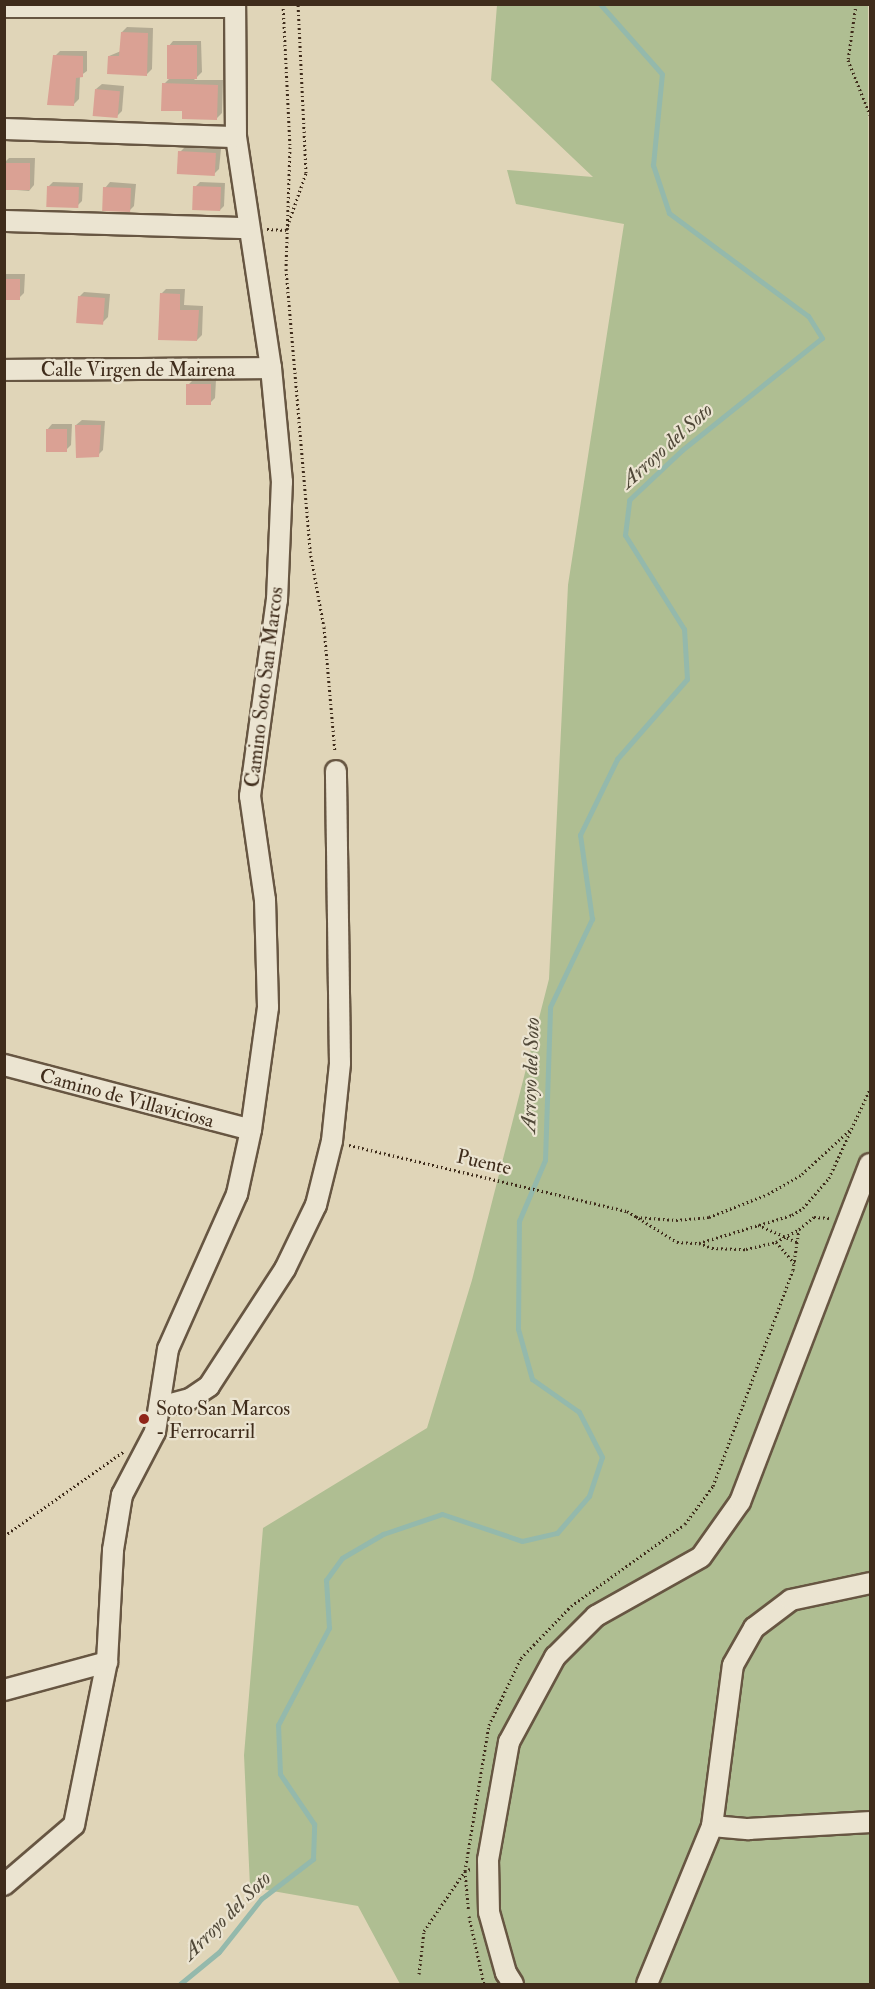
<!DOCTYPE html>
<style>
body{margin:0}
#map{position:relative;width:875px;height:1989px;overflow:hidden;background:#e0d5b8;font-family:"IM FELL Double Pica",serif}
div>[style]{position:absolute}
.green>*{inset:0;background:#afbe92}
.shadow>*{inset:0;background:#0003}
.stream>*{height:5px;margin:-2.5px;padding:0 2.5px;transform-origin:2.5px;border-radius:2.5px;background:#94b9ac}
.building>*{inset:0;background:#daa194;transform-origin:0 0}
.path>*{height:3px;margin-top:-1.5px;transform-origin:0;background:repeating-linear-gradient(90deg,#3f2c1b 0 1.5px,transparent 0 4.5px)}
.roads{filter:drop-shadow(2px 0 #675642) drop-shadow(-2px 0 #675642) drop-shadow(0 2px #675642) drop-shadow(0 -2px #675642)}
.minor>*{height:20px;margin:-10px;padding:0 10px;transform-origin:10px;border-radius:10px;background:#ebe4d1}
.dots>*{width:16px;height:16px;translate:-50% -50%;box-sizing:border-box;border:3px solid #ebe4d1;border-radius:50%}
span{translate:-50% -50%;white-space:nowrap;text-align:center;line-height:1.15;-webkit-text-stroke:4.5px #ebe4d1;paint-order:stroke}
.street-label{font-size:20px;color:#3f2c1b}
.poi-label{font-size:20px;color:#3f2c1b}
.left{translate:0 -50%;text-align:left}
.water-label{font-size:21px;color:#504838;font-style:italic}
.frame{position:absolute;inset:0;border:6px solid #3f2c1b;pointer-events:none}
</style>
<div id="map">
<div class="green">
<i style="clip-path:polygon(497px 5px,868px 5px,870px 1984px,400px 1984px,358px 1906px,250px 1887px,244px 1755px,263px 1528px,427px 1428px,472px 1280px,549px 979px,568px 585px,624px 224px,516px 204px,507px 170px,593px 177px,491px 80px)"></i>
</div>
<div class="shadow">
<i style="clip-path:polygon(127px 27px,153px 28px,152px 69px,147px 74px,109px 56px,121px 51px,122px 32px)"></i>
<i style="clip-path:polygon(173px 41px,201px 41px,202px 72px,194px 80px,223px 80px,222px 113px,217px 118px,184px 110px,164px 84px,169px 79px,168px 47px)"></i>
<i style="clip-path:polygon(60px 51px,87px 51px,87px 71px,80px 76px,79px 99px,74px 104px,55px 56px)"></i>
<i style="clip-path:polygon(102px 84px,124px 86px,122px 111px,117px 116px,96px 89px)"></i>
<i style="clip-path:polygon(185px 147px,221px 149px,219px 169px,214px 174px,180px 152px)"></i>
<i style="clip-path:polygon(9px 158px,35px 158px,34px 185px,29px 191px,4px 189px,4px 163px)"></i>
<i style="clip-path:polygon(53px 182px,83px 183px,82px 201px,77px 206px,48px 187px)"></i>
<i style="clip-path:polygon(110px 182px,136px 184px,134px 206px,129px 211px,105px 188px)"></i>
<i style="clip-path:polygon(200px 182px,225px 183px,224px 206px,219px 211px,195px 187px)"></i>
<i style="clip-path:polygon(4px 274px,25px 274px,24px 293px,19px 298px,4px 298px)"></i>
<i style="clip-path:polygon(166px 289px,185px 289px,184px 305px,203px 306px,202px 335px,197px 340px,161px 294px)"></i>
<i style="clip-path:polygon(84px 292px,110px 294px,108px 317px,103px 322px,79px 297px)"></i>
<i style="clip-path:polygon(193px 380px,216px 380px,215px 398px,210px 403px,188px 385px)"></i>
<i style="clip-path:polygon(82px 420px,105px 421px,103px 450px,98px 455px,76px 425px)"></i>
<i style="clip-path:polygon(52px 424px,72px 424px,71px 445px,66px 450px,47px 430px)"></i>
</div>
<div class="stream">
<i style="left:180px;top:1984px;width:50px;rotate:-39.4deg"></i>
<i style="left:219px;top:1952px;width:68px;rotate:-51.6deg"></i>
<i style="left:261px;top:1899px;width:66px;rotate:-37.6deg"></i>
<i style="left:313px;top:1859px;width:35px;rotate:-88deg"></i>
<i style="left:314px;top:1824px;width:60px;rotate:-124.2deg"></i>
<i style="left:280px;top:1774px;width:49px;rotate:-92.3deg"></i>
<i style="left:278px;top:1725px;width:110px;rotate:-62.3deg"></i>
<i style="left:329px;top:1628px;width:48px;rotate:-93.6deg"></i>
<i style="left:326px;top:1580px;width:27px;rotate:-54deg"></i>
<i style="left:342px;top:1558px;width:48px;rotate:-30.3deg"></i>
<i style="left:383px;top:1534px;width:62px;rotate:-18.7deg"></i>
<i style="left:442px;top:1514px;width:84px;rotate:18.6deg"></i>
<i style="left:522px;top:1541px;width:36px;rotate:-13deg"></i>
<i style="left:557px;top:1533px;width:49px;rotate:-49.1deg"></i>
<i style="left:589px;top:1496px;width:41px;rotate:-71.6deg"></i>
<i style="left:602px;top:1457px;width:51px;rotate:-117.1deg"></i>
<i style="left:579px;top:1412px;width:57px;rotate:-144.9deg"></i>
<i style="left:532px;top:1379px;width:52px;rotate:-105.6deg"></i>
<i style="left:518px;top:1329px;width:108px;rotate:-89.5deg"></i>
<i style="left:519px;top:1221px;width:66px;rotate:-66.9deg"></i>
<i style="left:545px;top:1160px;width:153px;rotate:-88.1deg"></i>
<i style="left:550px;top:1007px;width:98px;rotate:-64.5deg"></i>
<i style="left:592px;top:919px;width:85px;rotate:-98.1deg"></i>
<i style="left:580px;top:835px;width:85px;rotate:-64deg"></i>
<i style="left:617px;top:759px;width:106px;rotate:-48.8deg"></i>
<i style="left:687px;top:679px;width:50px;rotate:-93.4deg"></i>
<i style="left:684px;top:629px;width:111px;rotate:-122.1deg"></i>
<i style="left:625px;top:535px;width:35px;rotate:-83deg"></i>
<i style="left:629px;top:500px;width:73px;rotate:-43.3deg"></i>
<i style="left:682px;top:450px;width:179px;rotate:-38.7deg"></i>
<i style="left:822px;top:338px;width:26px;rotate:-122deg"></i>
<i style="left:808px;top:316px;width:173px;rotate:-143.5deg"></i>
<i style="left:669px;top:213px;width:51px;rotate:-108.4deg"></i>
<i style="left:653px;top:165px;width:91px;rotate:-84.4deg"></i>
<i style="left:662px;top:74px;width:94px;rotate:-131.5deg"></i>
</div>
<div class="building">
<i style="clip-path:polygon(121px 32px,148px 33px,147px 76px,107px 74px,108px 56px,119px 56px)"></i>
<i style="left:197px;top:45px;width:34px;height:30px;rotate:90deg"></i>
<i style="clip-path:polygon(53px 55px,83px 56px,83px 77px,76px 78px,74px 106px,47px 105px)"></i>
<i style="clip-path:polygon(162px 83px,218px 85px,217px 120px,182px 119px,182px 111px,161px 111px)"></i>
<i style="left:95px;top:89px;width:25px;height:27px;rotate:5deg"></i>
<i style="left:178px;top:151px;width:38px;height:23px;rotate:3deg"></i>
<i style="left:4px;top:163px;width:26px;height:27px"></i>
<i style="left:47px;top:186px;width:32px;height:21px;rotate:2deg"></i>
<i style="left:193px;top:186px;width:28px;height:24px;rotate:2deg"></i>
<i style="left:103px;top:187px;width:28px;height:24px;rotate:2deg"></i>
<i style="left:4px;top:279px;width:16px;height:21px"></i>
<i style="clip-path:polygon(160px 293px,180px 294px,180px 310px,199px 310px,197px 341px,158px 340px)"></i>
<i style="left:78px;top:296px;width:27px;height:27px;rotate:4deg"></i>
<i style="left:186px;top:384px;width:25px;height:21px"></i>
<i style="clip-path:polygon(75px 425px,101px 425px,99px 457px,76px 458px)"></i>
<i style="left:46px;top:429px;width:21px;height:23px"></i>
</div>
<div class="path">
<i style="left:283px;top:4px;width:143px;rotate:87.2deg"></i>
<i style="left:290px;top:147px;width:122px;rotate:91.9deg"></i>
<i style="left:286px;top:269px;width:283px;rotate:85.1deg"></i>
<i style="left:310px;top:551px;width:77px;rotate:79.6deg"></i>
<i style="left:324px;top:627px;width:125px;rotate:85deg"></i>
<i style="left:856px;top:4px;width:57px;rotate:98.1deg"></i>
<i style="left:848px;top:60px;width:59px;rotate:68.2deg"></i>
<i style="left:267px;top:229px;width:19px;rotate:3deg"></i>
<i style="left:286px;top:230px;width:60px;rotate:-70.7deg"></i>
<i style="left:306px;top:173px;width:169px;rotate:-92.7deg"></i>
<i style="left:349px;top:1145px;width:286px;rotate:13.4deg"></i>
<i style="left:627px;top:1211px;width:59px;rotate:31.8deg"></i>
<i style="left:677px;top:1242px;width:22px;rotate:3deg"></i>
<i style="left:699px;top:1243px;width:97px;rotate:-16.8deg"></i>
<i style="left:792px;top:1215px;width:13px;rotate:-32deg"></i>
<i style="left:803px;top:1208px;width:40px;rotate:-49deg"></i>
<i style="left:829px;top:1178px;width:98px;rotate:-65.3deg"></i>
<i style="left:636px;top:1217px;width:40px;rotate:4.3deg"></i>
<i style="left:676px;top:1220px;width:33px;rotate:-5deg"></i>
<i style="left:709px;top:1217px;width:63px;rotate:-21.3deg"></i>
<i style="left:768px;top:1194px;width:39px;rotate:-30deg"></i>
<i style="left:802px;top:1174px;width:67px;rotate:-42.6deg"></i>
<i style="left:758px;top:1225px;width:43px;rotate:23.6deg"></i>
<i style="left:776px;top:1242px;width:26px;rotate:-29deg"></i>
<i style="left:699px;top:1243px;width:14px;rotate:21deg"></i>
<i style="left:712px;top:1248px;width:34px;rotate:2deg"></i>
<i style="left:746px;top:1249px;width:31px;rotate:-13deg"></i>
<i style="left:776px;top:1242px;width:28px;rotate:49deg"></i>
<i style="left:4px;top:1536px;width:146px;rotate:-35.2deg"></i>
<i style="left:470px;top:1869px;width:5px;rotate:158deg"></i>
<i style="left:465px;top:1871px;width:148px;rotate:-80.7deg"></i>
<i style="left:489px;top:1725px;width:74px;rotate:-64.5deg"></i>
<i style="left:521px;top:1658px;width:72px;rotate:-46.1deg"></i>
<i style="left:571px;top:1606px;width:140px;rotate:-35.7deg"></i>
<i style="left:685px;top:1524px;width:47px;rotate:-53.6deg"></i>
<i style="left:713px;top:1486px;width:230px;rotate:-69.7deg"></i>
<i style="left:793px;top:1270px;width:41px;rotate:-81.7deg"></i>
<i style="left:799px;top:1229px;width:19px;rotate:-39deg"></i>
<i style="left:814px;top:1217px;width:16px;rotate:4deg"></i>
<i style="left:469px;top:1916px;width:70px;rotate:77.6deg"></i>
<i style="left:419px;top:1974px;width:43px;rotate:-83.4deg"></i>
<i style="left:424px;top:1931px;width:73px;rotate:-55.7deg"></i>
<i style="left:465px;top:1871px;width:38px;rotate:85deg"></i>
</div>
<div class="roads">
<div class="minor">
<i style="left:4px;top:7px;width:231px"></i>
<i style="left:4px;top:129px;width:232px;rotate:2deg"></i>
<i style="left:4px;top:221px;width:243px;rotate:1.7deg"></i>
<i style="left:4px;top:370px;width:267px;rotate:-0.4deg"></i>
<i style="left:4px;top:1065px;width:255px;rotate:14.7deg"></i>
<i style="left:160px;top:1407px;width:31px;rotate:-15deg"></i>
<i style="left:190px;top:1399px;width:23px;rotate:-34deg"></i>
<i style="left:209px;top:1386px;width:140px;rotate:-57deg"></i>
<i style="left:285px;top:1269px;width:71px;rotate:-64.2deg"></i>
<i style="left:316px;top:1205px;width:66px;rotate:-76deg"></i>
<i style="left:332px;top:1141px;width:78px;rotate:-84.1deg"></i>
<i style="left:340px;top:1063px;width:292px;rotate:-90.8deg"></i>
<i style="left:4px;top:1690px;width:107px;rotate:-15.2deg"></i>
<i style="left:712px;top:1826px;width:162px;rotate:-82.6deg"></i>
<i style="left:733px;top:1665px;width:43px;rotate:-60.4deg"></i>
<i style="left:754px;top:1628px;width:46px;rotate:-37.1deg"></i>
<i style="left:791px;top:1600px;width:81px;rotate:-12.1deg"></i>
<i style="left:4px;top:1885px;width:92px;rotate:-40.6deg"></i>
<i style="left:74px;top:1825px;width:166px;rotate:-78.6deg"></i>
<i style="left:107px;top:1662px;width:112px;rotate:-86.9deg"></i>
<i style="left:113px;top:1550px;width:56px;rotate:-80.7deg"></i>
<i style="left:122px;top:1495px;width:71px;rotate:-62.4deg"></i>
<i style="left:155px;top:1432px;width:84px;rotate:-81.1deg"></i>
<i style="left:168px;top:1349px;width:170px;rotate:-66deg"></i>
<i style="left:237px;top:1194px;width:66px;rotate:-77.7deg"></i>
<i style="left:251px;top:1130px;width:124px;rotate:-82.1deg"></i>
<i style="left:268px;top:1007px;width:107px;rotate:-91.6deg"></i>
<i style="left:265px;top:900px;width:105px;rotate:-98.2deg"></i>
<i style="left:250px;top:796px;width:198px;rotate:-82.2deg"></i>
<i style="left:277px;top:600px;width:118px;rotate:-87.6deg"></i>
<i style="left:282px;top:482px;width:115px;rotate:-95.5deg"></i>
<i style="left:271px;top:368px;width:234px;rotate:-98.6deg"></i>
<i style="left:236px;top:137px;width:133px;rotate:-90.4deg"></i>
<i style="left:513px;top:1984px;width:13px;rotate:-122deg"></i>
<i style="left:506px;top:1973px;width:63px;rotate:-105.6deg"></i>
<i style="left:489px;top:1912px;width:52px;rotate:-91.1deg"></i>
<i style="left:488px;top:1860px;width:120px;rotate:-79.9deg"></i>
<i style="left:509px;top:1742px;width:97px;rotate:-61.6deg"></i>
<i style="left:555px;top:1657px;width:58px;rotate:-45deg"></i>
<i style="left:596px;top:1616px;width:120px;rotate:-29.3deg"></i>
<i style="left:701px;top:1557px;width:67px;rotate:-54.7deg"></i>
<i style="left:740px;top:1502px;width:362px;rotate:-69deg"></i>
<i style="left:647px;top:1984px;width:171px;rotate:-67.6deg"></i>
<i style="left:712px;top:1826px;width:37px;rotate:5deg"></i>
<i style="left:749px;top:1829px;width:121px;rotate:-3.3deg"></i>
</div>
</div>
<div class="dots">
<i style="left:144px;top:1419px;background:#8f2418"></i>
</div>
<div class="street-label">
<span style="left:138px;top:369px">Calle Virgen de Mairena</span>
<span style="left:264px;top:687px;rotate:-83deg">Camino Soto San Marcos</span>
<span style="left:127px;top:1098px;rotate:15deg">Camino de Villaviciosa</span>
<span style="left:484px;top:1162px;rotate:13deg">Puente</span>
</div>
<div class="poi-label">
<span class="left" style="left:156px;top:1420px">Soto San Marcos<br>- Ferrocarril</span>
</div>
<div class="water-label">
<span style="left:667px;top:446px;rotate:-42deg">Arroyo del Soto</span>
<span style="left:531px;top:1075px;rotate:-88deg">Arroyo del Soto</span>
<span style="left:227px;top:1916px;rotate:-45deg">Arroyo del Soto</span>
</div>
<div class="frame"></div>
</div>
